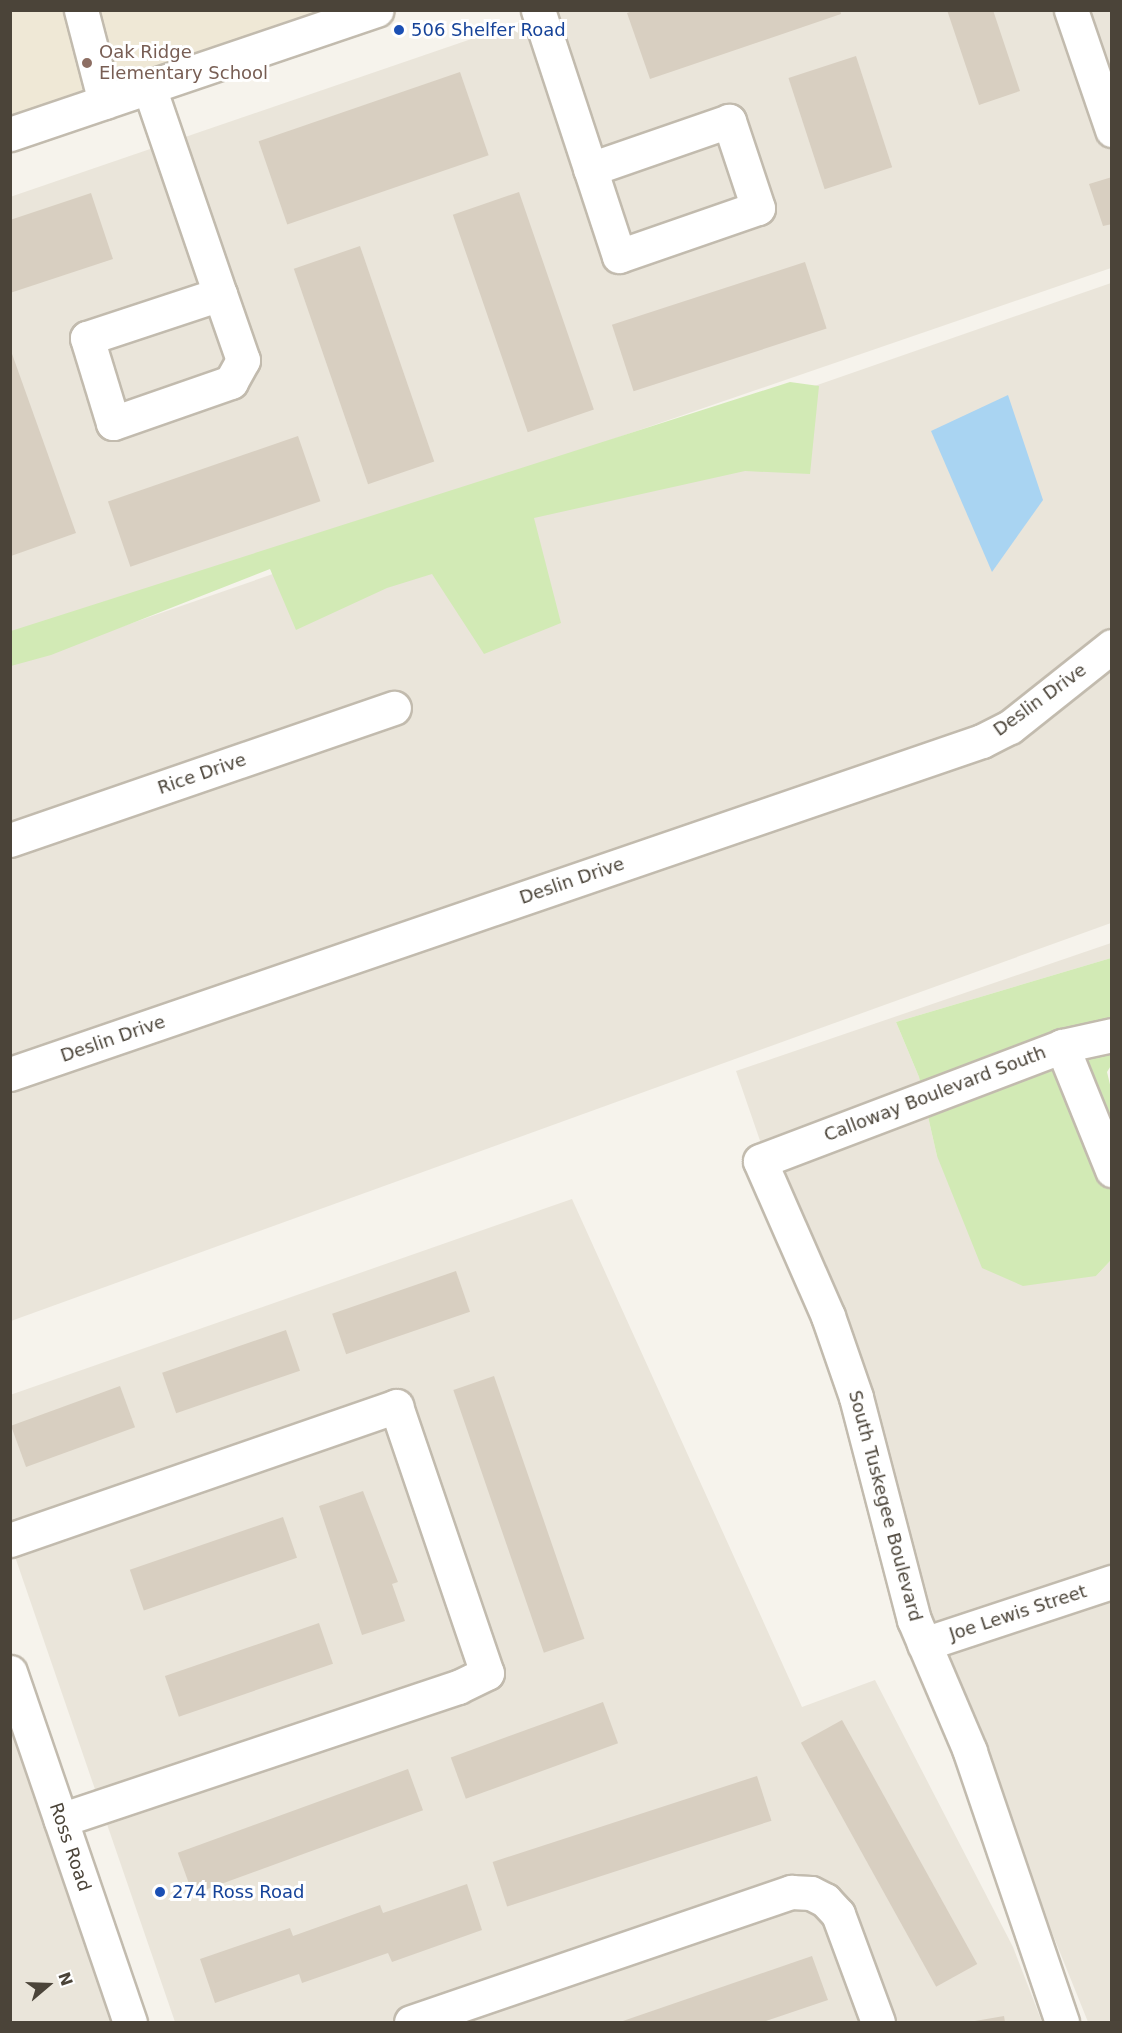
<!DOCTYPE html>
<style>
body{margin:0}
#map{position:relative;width:1122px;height:2033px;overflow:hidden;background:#f6f3ec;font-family:"DejaVu Sans",sans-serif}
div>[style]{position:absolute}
.residential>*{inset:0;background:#eae5da}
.education>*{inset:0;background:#efe8d6}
.green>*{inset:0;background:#d2eab5}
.water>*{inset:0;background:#a9d4f2}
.building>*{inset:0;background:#d8cfc1;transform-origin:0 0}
.roads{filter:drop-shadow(2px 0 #c2bbae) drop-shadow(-2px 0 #c2bbae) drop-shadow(0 2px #c2bbae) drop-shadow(0 -2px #c2bbae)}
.minor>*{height:33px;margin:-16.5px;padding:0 16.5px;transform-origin:16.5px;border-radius:16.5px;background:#fff}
.dots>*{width:16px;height:16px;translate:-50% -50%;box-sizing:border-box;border:3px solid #fff;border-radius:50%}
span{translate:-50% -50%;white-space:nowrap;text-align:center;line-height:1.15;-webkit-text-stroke:6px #fff;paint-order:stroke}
.transit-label{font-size:18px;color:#164399}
.left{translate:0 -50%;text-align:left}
.education-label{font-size:18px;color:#785e54}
.street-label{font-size:18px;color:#4b4439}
.frame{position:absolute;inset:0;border:12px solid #4b4439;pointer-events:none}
.north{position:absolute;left:18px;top:1955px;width:60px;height:60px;-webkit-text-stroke:4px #fff;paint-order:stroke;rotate:71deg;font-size:16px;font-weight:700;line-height:24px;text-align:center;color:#4b4439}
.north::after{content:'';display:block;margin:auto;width:21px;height:27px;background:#4b4439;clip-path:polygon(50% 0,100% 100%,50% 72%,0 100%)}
</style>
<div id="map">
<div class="residential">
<i style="clip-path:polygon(553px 11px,1111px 11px,1111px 268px,11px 646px,10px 197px)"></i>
<i style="clip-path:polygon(1111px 283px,1111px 923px,11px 1321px,11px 665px)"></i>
<i style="clip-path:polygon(1111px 943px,1111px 958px,896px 1022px,919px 1077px,937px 1156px,1096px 1276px,1111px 1260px,1111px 2022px,1088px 2022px,922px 1610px,736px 1071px)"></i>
<i style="clip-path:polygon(572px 1199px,802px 1707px,875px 1680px,1013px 1947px,1042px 2022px,175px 2022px,11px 1545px,10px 1395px)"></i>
<i style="clip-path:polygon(11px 1731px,111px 2022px,11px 2022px)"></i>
</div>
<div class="education">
<i style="clip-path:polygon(11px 10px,317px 11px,11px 116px)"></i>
</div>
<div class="green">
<i style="clip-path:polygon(790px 382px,819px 386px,810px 474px,745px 471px,534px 518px,561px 623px,484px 654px,432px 574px,387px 588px,296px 630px,270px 569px,51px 655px,11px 666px,11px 631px)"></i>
<i style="clip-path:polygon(1111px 958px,1112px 1064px,1107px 1072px,1112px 1093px,1111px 1260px,1096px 1276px,1023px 1286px,982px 1268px,937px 1156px,919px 1077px,896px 1022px)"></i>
</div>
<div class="water">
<i style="clip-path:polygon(1008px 395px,1043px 500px,992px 572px,931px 431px)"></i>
</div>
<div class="building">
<i style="clip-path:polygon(636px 10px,840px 10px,841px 14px,650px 79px,627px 13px)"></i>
<i style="clip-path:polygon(947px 10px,993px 10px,1020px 91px,979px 105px)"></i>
<i style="left:856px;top:56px;width:117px;height:71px;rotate:72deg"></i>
<i style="left:460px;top:72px;width:88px;height:213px;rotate:71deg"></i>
<i style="clip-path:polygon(1112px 177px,1112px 224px,1103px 226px,1089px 184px)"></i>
<i style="left:519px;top:192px;width:230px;height:70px;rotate:71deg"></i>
<i style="clip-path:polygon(91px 193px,113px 259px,10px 293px,10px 220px)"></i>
<i style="left:360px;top:246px;width:228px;height:70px;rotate:71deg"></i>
<i style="left:805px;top:262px;width:70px;height:203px;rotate:72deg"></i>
<i style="clip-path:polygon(11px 351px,76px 533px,11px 556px,10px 555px)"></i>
<i style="left:298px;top:436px;width:69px;height:201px;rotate:71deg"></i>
<i style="left:456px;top:1271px;width:43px;height:131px;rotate:71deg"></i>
<i style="left:286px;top:1330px;width:43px;height:131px;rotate:71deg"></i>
<i style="left:494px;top:1376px;width:278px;height:43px;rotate:71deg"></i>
<i style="left:120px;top:1386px;width:44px;height:116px;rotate:70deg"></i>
<i style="clip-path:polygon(363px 1491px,398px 1582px,392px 1584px,405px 1621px,362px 1635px,319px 1506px)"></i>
<i style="left:283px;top:1517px;width:43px;height:162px;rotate:71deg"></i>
<i style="left:319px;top:1623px;width:43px;height:163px;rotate:71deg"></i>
<i style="left:603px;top:1702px;width:44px;height:162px;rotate:70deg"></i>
<i style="left:842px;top:1720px;width:279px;height:47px;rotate:61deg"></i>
<i style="left:408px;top:1769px;width:44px;height:245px;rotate:70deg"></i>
<i style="left:757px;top:1776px;width:47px;height:278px;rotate:72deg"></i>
<i style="clip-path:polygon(467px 1884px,482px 1930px,392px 1962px,388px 1953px,302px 1983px,299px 1974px,215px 2003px,200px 1959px,290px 1928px,293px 1936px,380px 1905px,383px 1913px)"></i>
<i style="clip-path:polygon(812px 1956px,828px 2000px,763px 2022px,620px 2022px)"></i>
<i style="clip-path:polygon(1004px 2016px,1005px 2022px,975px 2022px,975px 2021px)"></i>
</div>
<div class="roads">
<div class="minor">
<i style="left:81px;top:10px;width:95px;rotate:75.4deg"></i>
<i style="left:538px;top:10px;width:259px;rotate:71.8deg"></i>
<i style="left:619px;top:256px;width:147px;rotate:-19.1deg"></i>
<i style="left:758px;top:208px;width:92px;rotate:-108.4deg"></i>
<i style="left:729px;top:121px;width:147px;rotate:160.9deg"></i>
<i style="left:1071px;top:10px;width:127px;rotate:71.1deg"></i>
<i style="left:149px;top:87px;width:219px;rotate:71.1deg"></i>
<i style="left:220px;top:294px;width:70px;rotate:70.8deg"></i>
<i style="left:243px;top:360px;width:25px;rotate:119deg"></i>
<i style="left:231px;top:382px;width:125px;rotate:160.8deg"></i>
<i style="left:113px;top:423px;width:89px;rotate:-107deg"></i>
<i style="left:87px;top:338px;width:140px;rotate:-18.3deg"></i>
<i style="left:10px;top:134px;width:387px;rotate:-18.7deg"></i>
<i style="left:10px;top:840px;width:406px;rotate:-19deg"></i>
<i style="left:1062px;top:1046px;width:134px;rotate:68deg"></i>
<i style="left:10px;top:1074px;width:1027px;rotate:-18.91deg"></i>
<i style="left:982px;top:741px;width:31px;rotate:-27deg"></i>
<i style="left:1010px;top:727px;width:130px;rotate:-38.5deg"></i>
<i style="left:10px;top:1540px;width:409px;rotate:-19.1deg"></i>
<i style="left:396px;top:1406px;width:282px;rotate:71.2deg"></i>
<i style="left:487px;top:1673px;width:32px;rotate:154deg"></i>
<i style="left:458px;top:1687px;width:419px;rotate:161.5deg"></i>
<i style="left:924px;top:1644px;width:198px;rotate:-18.3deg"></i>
<i style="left:10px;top:1672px;width:370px;rotate:71.1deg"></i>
<i style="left:411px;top:2022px;width:402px;rotate:-18.9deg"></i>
<i style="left:791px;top:1892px;width:20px;rotate:3deg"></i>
<i style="left:811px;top:1893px;width:16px;rotate:27deg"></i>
<i style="left:825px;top:1900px;width:19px;rotate:47deg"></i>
<i style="left:838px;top:1914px;width:115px;rotate:69.7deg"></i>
<i style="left:1062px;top:2022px;width:286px;rotate:-108.8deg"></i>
<i style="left:970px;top:1751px;width:142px;rotate:-113.1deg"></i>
<i style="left:914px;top:1620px;width:230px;rotate:-104.6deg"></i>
<i style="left:856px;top:1397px;width:86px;rotate:-109.1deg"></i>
<i style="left:828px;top:1316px;width:169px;rotate:-113.7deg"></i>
<i style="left:760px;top:1161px;width:323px;rotate:-20.8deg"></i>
<i style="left:1062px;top:1046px;width:51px;rotate:-12.4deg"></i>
</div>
</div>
<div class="dots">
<i style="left:399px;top:30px;background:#1a4fb4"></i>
<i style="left:87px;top:63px;background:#8d6e63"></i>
<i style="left:160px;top:1892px;background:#1a4fb4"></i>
</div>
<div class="transit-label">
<span class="left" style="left:411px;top:30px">506 Shelfer Road</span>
<span class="left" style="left:172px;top:1892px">274 Ross Road</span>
</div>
<div class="education-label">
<span class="left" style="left:99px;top:63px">Oak Ridge<br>Elementary School</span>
</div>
<div class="street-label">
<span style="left:1040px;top:700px;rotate:-36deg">Deslin Drive</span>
<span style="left:202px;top:774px;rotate:-19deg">Rice Drive</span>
<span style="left:572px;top:881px;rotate:-19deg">Deslin Drive</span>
<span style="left:113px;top:1039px;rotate:-19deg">Deslin Drive</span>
<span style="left:935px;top:1094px;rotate:-21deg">Calloway Boulevard South</span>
<span style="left:885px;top:1506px;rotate:75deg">South Tuskegee Boulevard</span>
<span style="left:1018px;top:1613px;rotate:-18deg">Joe Lewis Street</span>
<span style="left:70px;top:1847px;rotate:71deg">Ross Road</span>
</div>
<div class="frame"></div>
<div class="north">N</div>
</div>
